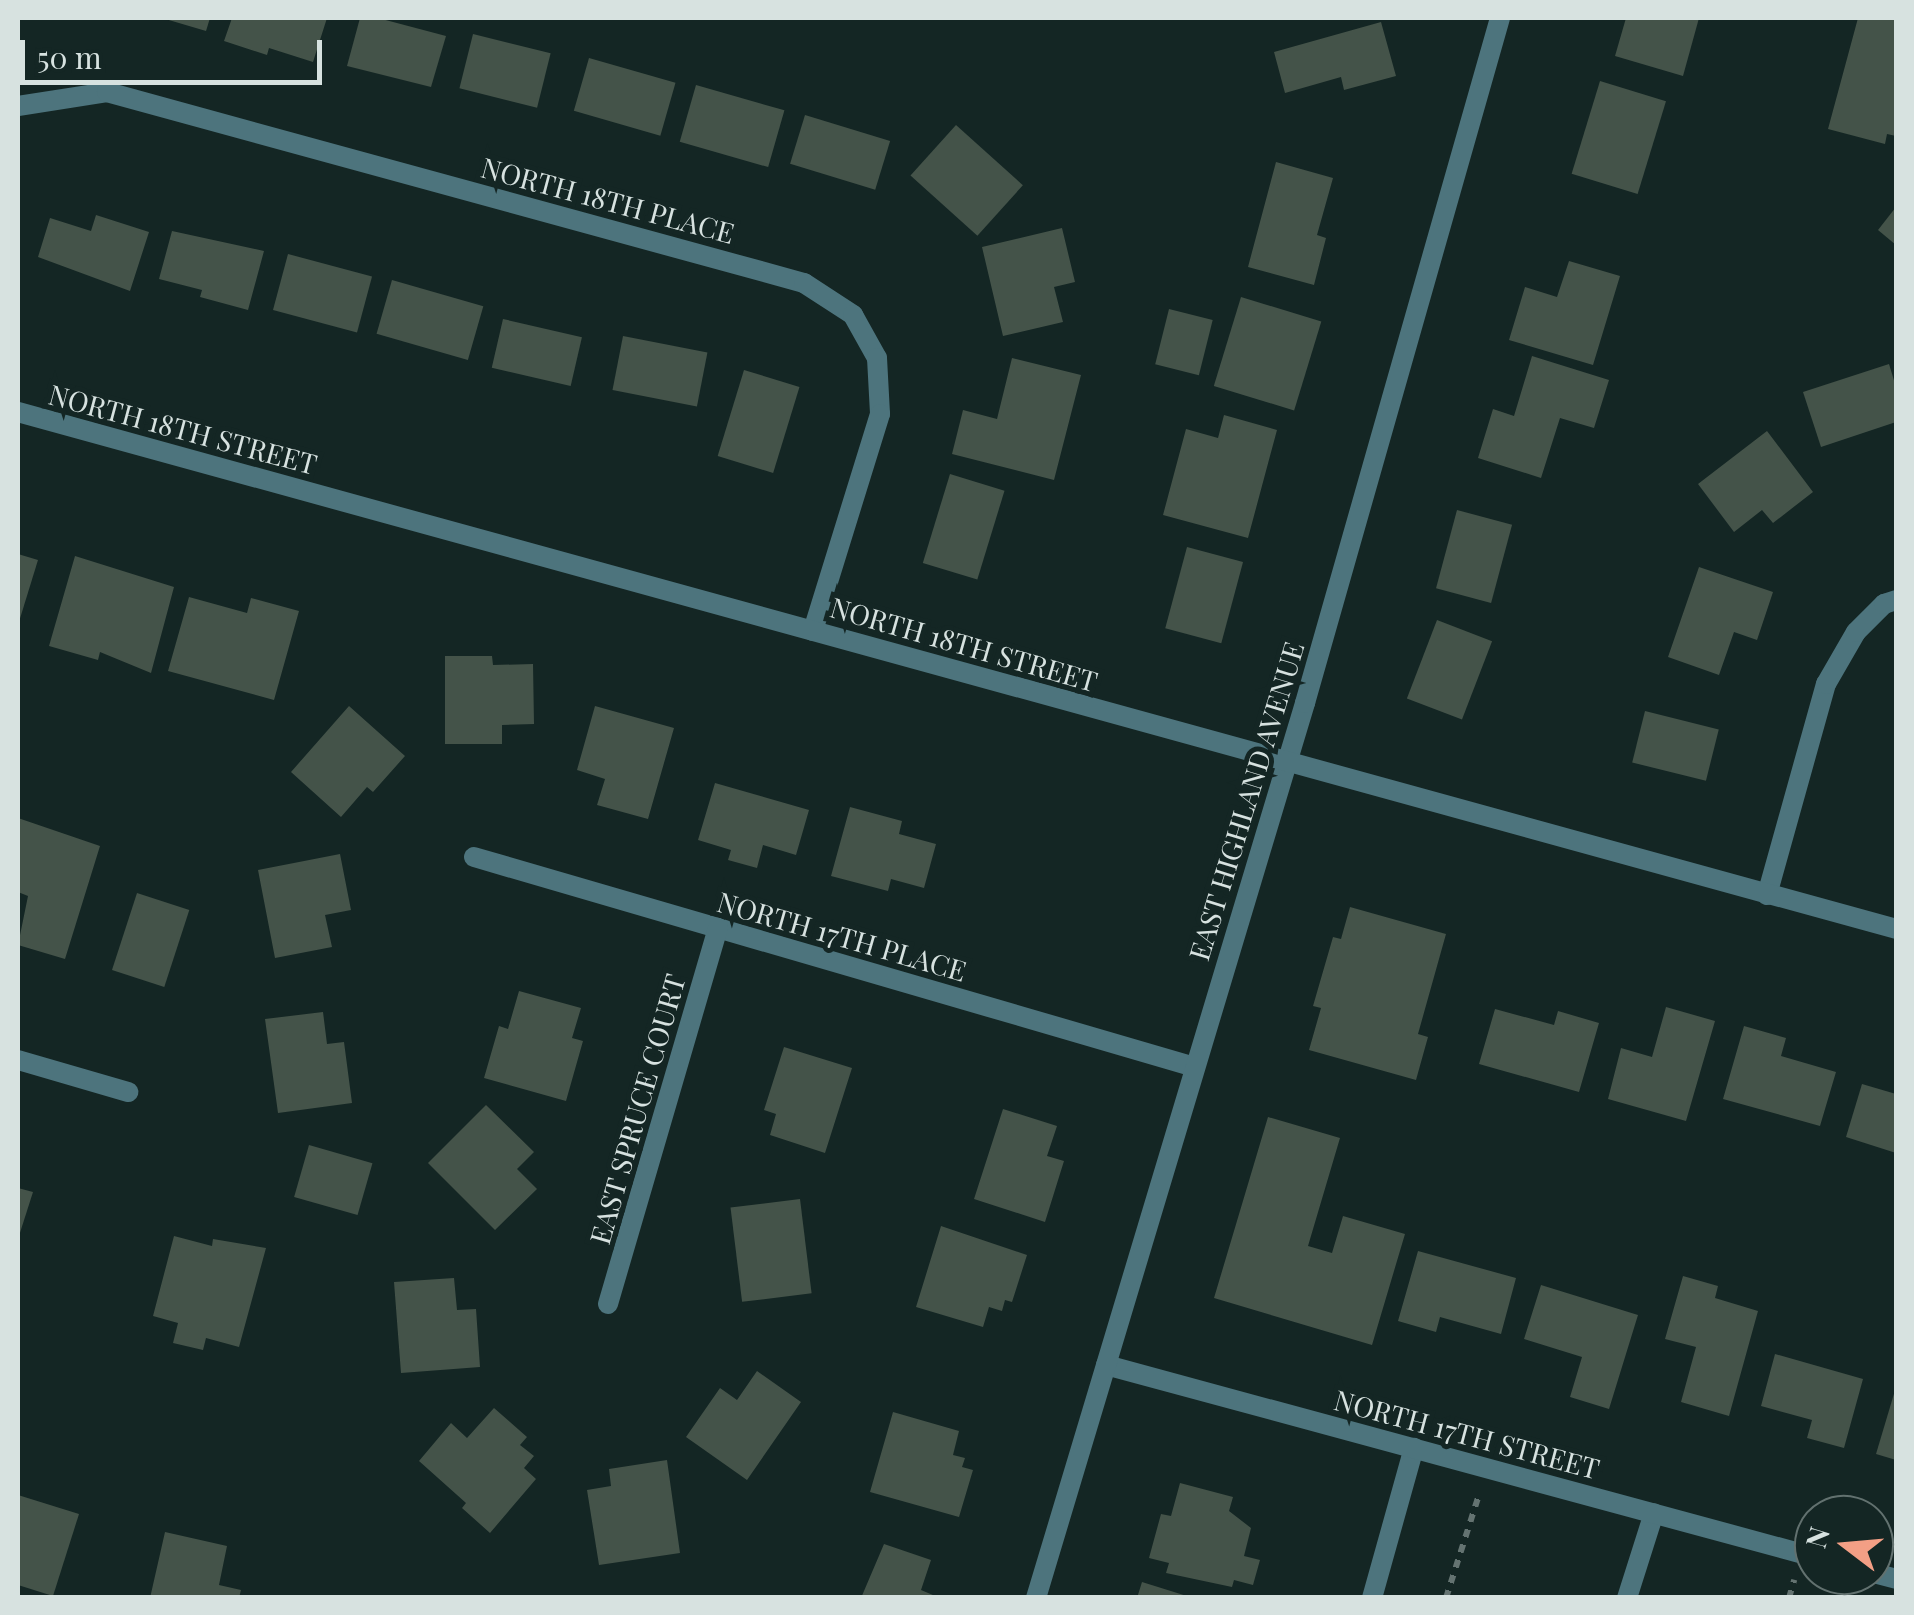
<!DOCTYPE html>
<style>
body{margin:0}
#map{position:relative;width:1914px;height:1615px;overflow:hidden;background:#142624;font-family:"Playfair Display",serif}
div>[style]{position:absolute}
.building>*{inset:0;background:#445349;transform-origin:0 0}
.path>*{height:6px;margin-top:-3px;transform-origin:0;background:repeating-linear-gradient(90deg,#647371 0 8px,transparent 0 16px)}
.service>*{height:20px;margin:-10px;padding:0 10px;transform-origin:10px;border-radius:10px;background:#4d747d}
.minor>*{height:20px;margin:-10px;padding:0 10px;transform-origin:10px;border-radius:10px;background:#4d747d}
.tertiary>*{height:20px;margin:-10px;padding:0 10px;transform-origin:10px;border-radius:10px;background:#4d747d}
span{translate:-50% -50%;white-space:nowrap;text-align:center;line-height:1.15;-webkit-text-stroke:10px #142624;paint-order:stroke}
.street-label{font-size:28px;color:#d7e2e0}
.frame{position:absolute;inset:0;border:20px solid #d7e2e0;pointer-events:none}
.north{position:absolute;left:1794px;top:1495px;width:100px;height:100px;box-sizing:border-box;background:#142624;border:2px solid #62716f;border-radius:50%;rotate:286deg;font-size:28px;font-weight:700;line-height:40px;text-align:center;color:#d7e2e0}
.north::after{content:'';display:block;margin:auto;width:35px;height:45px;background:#f39f85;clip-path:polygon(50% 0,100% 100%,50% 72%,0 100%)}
.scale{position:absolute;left:20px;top:40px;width:302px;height:45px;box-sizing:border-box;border:5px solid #d7e2e0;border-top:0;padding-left:12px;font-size:30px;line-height:35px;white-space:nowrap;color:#d7e2e0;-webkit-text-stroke:8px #142624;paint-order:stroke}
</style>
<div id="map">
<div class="building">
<i style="clip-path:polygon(162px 18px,210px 18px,206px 31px)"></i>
<i style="clip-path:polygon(232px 18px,327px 18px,313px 62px,269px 48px,267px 55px,224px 41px)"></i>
<i style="clip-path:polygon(360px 18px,378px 18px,446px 36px,431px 87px,347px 66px)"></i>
<i style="clip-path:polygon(1626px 18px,1699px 18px,1683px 76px,1615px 56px)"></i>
<i style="clip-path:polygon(1858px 18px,1896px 18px,1896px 136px,1887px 134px,1885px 144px,1828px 129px)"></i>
<i style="clip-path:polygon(1381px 22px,1396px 76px,1344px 90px,1341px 77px,1285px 93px,1274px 52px)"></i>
<i style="left:473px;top:34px;width:80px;height:56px;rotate:14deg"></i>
<i style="left:589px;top:58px;width:90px;height:55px;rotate:16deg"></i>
<i style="left:1600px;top:81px;width:69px;height:97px;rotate:17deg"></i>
<i style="left:696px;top:85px;width:92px;height:59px;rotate:16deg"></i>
<i style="left:805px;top:115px;width:89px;height:51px;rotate:17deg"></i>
<i style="left:956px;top:125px;width:90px;height:68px;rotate:42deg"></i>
<i style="clip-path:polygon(1276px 162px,1333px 178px,1317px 235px,1326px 238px,1314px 285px,1248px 267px)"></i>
<i style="clip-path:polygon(1896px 207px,1896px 245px,1878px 230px)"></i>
<i style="clip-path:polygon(96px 215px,149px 232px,130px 291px,38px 257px,50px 218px,91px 231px)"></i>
<i style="clip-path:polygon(1062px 228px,1075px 282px,1054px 287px,1063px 322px,1003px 336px,982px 247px)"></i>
<i style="clip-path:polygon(172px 231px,264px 251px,248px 310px,200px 297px,202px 290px,159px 279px)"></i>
<i style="left:288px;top:254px;width:87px;height:58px;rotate:15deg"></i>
<i style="clip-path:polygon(1569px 261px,1620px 276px,1593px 365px,1509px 340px,1525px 287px,1557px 297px)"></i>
<i style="left:392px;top:280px;width:95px;height:56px;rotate:16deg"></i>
<i style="left:1241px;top:297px;width:84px;height:93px;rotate:17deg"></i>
<i style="left:1169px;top:309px;width:45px;height:57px;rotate:14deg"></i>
<i style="left:503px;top:319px;width:81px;height:50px;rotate:13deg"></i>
<i style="left:623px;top:336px;width:86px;height:55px;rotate:11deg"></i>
<i style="clip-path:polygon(1532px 356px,1609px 380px,1594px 428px,1560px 418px,1541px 478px,1478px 458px,1493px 409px,1514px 416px)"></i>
<i style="clip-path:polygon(1012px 358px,1081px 375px,1054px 480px,952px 454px,963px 410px,997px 419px)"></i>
<i style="clip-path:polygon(1889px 364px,1896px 387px,1896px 422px,1821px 447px,1803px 392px)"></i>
<i style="left:744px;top:370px;width:58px;height:90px;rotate:17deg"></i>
<i style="clip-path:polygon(1224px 415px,1277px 430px,1248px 538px,1163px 515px,1186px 429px,1218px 438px)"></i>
<i style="clip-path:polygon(1767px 431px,1813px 492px,1773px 523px,1762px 510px,1734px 532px,1698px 484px)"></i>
<i style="left:950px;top:474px;width:57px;height:93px;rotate:17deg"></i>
<i style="left:1457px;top:510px;width:57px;height:81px;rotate:15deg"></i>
<i style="left:1187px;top:547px;width:58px;height:84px;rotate:15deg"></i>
<i style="clip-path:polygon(18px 554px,38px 560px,18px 625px)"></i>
<i style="clip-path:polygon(75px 556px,174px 587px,151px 673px,100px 652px,98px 660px,49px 646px)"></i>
<i style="clip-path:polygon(1699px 567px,1773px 592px,1757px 640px,1734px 632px,1719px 675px,1668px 657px)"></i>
<i style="clip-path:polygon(189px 597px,247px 613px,251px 598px,299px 611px,274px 700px,168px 671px)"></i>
<i style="left:1437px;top:620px;width:59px;height:84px;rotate:21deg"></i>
<i style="clip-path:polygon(445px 656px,492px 656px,493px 665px,533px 664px,534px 724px,502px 725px,502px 744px,445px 744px)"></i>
<i style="clip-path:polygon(349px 706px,405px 756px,373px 792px,367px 787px,341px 817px,291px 772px)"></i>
<i style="clip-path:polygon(595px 706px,674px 728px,648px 819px,597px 805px,605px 779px,577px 770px)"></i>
<i style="left:1645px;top:711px;width:76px;height:53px;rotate:14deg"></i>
<i style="clip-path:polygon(715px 783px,809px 810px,796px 855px,763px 845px,757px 868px,728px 860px,731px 850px,698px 840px)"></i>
<i style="clip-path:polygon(850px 807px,902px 821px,899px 834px,936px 844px,924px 888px,891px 879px,888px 891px,831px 876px)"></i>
<i style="clip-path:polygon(18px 818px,100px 846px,65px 959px,18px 945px,28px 896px,18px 892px)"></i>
<i style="clip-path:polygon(340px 854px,351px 910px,325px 915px,332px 947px,275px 958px,258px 870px)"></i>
<i style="left:137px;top:893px;width:55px;height:81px;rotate:18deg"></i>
<i style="clip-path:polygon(1350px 907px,1446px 934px,1418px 1034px,1428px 1037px,1416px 1080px,1309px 1050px,1321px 1008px,1313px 1006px,1333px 937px,1341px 939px)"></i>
<i style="clip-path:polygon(519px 991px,581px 1008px,572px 1038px,583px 1041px,566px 1101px,484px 1078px,499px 1026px,508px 1029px)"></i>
<i style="clip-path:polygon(1666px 1007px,1715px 1021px,1686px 1121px,1608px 1099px,1621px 1048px,1652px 1057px)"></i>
<i style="clip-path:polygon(1495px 1009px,1554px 1025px,1558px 1011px,1599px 1023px,1579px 1092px,1479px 1064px)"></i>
<i style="clip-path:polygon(323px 1012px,327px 1044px,344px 1042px,352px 1103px,278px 1113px,265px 1019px)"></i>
<i style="clip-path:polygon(1744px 1026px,1786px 1038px,1781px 1056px,1836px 1072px,1820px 1126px,1723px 1099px)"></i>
<i style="clip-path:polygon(784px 1047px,852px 1068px,825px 1153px,770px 1135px,776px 1114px,764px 1110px)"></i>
<i style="clip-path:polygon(1862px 1084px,1896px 1094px,1896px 1153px,1846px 1137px)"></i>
<i style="clip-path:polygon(486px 1105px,534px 1152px,517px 1169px,537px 1189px,495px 1230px,428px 1163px)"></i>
<i style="clip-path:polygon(1003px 1109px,1057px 1126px,1047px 1156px,1064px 1161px,1045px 1222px,974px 1199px)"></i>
<i style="clip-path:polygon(1268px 1117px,1340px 1138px,1308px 1246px,1332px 1253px,1343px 1216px,1405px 1234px,1372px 1345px,1214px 1298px)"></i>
<i style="left:309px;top:1145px;width:66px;height:54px;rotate:16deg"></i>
<i style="clip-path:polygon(18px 1188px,33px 1192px,18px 1239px)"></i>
<i style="left:800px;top:1199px;width:95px;height:70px;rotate:83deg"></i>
<i style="clip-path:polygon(941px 1226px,1027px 1255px,1012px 1302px,1005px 1300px,1002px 1311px,989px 1307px,983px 1327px,916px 1307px)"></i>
<i style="clip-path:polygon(174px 1236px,212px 1246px,213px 1239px,266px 1248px,239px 1347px,206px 1338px,203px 1350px,173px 1343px,178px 1323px,153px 1316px)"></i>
<i style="clip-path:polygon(1418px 1251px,1516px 1278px,1501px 1334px,1440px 1317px,1436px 1332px,1398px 1321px)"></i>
<i style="clip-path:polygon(1683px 1276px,1718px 1286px,1715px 1298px,1758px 1311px,1729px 1416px,1681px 1402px,1696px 1347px,1665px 1339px)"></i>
<i style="clip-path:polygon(454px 1278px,457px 1310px,476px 1309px,480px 1367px,401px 1373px,394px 1282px)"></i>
<i style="clip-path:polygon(1541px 1285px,1638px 1315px,1609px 1409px,1570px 1397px,1582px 1357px,1524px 1339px)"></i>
<i style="clip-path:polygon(1775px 1354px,1863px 1379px,1844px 1448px,1807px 1438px,1812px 1420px,1761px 1406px)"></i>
<i style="clip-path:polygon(757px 1371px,801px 1402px,747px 1480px,686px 1437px,720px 1388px,737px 1400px)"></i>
<i style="clip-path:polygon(1896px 1387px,1896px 1460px,1876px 1454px)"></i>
<i style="clip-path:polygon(494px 1408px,527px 1437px,520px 1445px,534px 1456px,524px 1468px,536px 1479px,490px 1533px,462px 1508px,466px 1503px,419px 1461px,451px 1423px,467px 1438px)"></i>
<i style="clip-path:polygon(893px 1412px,959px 1431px,953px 1455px,965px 1458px,962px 1467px,973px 1470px,959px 1517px,870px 1492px)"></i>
<i style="clip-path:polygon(667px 1460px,680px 1553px,599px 1565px,587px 1490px,611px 1486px,609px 1469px)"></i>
<i style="clip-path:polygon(1180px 1483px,1233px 1497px,1229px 1511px,1251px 1528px,1244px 1556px,1260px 1560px,1253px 1585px,1234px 1580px,1232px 1587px,1166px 1573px,1169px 1563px,1149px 1558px,1161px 1514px,1171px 1516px)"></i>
<i style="clip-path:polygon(18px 1495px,79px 1514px,53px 1596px,18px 1585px)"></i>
<i style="clip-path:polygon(165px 1532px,227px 1546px,219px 1585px,241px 1590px,239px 1598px,150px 1598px)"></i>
<i style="clip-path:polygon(884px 1544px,931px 1560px,921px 1590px,940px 1598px,861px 1598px)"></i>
<i style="clip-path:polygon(1142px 1582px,1190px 1597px,1190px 1598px,1137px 1598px)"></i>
</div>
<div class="path">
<i style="left:1446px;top:1598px;width:105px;rotate:-72.3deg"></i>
<i style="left:1789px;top:1598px;width:19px;rotate:-74deg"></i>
</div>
<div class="service">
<i style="left:1372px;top:1598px;width:156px;rotate:-74.4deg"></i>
<i style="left:1627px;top:1598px;width:89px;rotate:-72.4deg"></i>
</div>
<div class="minor">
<i style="left:18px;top:106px;width:90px;rotate:-8.9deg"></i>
<i style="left:107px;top:92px;width:723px;rotate:15.32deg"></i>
<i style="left:804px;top:283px;width:59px;rotate:33.1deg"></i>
<i style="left:853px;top:315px;width:49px;rotate:60.8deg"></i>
<i style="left:877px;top:358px;width:56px;rotate:86.9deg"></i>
<i style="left:880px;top:414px;width:227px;rotate:107.2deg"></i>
<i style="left:474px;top:857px;width:751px;rotate:16.24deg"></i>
<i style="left:1767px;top:895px;width:219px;rotate:-74.4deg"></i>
<i style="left:1826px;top:684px;width:60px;rotate:-60deg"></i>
<i style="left:1856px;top:632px;width:40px;rotate:-45deg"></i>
<i style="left:1884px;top:604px;width:13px;rotate:-18deg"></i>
<i style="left:18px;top:1060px;width:115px;rotate:16.2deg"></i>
<i style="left:608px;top:1304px;width:392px;rotate:-73.7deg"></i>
<i style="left:1106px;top:1365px;width:734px;rotate:15.17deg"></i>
<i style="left:1874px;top:1573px;width:23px;rotate:15deg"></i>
<i style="left:1036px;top:1598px;width:935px;rotate:-73.27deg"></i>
<i style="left:1305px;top:703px;width:712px;rotate:-74.11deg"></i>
</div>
<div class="tertiary">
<i style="left:18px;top:412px;width:1948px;rotate:15.39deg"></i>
</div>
<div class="street-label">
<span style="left:608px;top:200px;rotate:15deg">NORTH 18TH PLACE</span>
<span style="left:183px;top:429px;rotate:15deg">NORTH 18TH STREET</span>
<span style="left:964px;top:644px;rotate:16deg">NORTH 18TH STREET</span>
<span style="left:1246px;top:801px;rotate:-73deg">EAST HIGHLAND AVENUE</span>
<span style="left:842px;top:936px;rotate:16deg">NORTH 17TH PLACE</span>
<span style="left:637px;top:1109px;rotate:-74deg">EAST SPRUCE COURT</span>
<span style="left:1467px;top:1434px;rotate:15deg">NORTH 17TH STREET</span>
</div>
<div class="frame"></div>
<div class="north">N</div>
<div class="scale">50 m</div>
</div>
